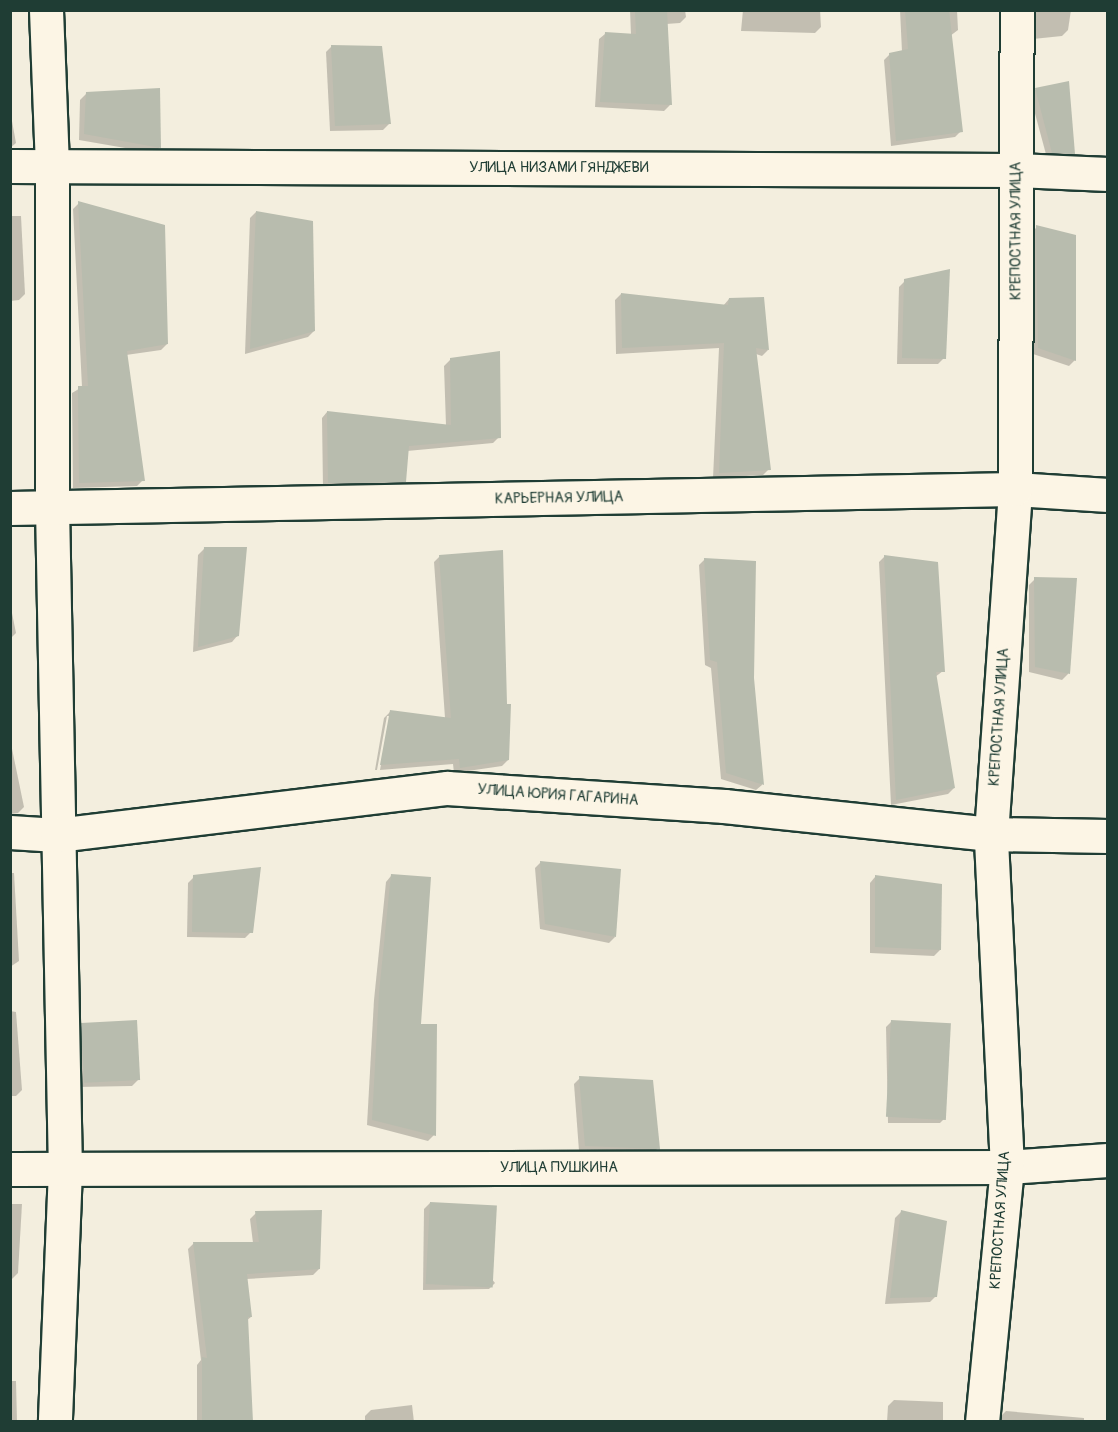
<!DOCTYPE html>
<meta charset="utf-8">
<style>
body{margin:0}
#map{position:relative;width:1118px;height:1432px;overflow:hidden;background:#f3eede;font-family:Pangolin,sans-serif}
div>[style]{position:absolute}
.shadow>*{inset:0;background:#0003}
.building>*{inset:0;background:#b8bcae;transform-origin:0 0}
.roads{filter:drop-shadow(2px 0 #1f3d34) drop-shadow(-2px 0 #1f3d34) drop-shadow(0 2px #1f3d34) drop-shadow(0 -2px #1f3d34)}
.street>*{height:33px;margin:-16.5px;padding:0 16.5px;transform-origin:16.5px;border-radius:16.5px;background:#fcf5e5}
span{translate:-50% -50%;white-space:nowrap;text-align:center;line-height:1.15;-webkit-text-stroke:6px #fcf5e5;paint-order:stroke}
.street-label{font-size:15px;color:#1f3d34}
.frame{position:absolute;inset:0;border:12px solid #1f3d34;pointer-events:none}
</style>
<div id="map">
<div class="shadow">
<i style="clip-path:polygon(630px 10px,685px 10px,686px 17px,680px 23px,666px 24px,670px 105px,664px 111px,595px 107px,599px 39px,605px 34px,631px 35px)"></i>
<i style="clip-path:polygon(743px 10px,820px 10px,821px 27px,815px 33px,741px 31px)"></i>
<i style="clip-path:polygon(900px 10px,957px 10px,958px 30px,950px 36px,961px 131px,955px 137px,891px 146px,884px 60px,890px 54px,902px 52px)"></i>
<i style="clip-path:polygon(1032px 10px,1071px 10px,1068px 30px,1062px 36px,1033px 39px)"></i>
<i style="clip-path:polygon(332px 46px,389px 124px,383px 130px,330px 131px,326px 52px)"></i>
<i style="clip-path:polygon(1036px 89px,1073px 153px,1067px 159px,1047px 158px,1030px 95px)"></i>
<i style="clip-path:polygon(86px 94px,160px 147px,154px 153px,79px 140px,80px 100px)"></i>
<i style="clip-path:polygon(10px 110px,16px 143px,10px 148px)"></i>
<i style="clip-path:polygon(79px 203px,167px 344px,161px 350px,126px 355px,143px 480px,137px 486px,73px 488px,72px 393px,82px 387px,73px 209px)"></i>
<i style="clip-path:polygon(256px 212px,314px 331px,308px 337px,245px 354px,250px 218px)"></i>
<i style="clip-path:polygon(10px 216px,21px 216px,25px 294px,19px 300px,10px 301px)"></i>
<i style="clip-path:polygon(1037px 227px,1075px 360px,1069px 366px,1033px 354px,1031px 233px)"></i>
<i style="clip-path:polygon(905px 281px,944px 358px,938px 364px,897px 364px,899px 287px)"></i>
<i style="clip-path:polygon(621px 294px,723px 306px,729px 299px,768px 350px,762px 356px,756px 354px,769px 469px,763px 475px,713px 478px,719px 348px,616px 354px,615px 300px)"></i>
<i style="clip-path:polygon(450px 360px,499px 437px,493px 443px,407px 451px,405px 481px,399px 487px,323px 489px,322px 418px,327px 412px,446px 426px,444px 366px)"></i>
<i style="clip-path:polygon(204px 549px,238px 635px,232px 642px,193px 652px,198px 555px)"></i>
<i style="clip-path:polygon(440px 556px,508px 760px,502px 766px,454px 773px,453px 764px,380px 770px,390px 716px,387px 716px,377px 770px,375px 770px,384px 718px,390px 712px,445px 718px,434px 562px)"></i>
<i style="clip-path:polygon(885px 556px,943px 671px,935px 677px,954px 788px,948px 794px,891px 805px,879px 562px)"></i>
<i style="clip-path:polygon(705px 559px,752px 678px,762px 785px,756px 790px,721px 779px,711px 668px,705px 665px,699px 565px)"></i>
<i style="clip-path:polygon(1035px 579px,1075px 580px,1068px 674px,1062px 680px,1029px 672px,1029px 585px)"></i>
<i style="clip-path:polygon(10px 603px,16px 633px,10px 639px)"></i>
<i style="clip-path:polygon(10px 739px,24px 807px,18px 813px,10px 814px)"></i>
<i style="clip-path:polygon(541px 862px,615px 937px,609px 943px,540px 929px,535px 868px)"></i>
<i style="clip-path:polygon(10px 873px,14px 873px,19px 961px,10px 967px)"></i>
<i style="clip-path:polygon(391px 876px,434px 1135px,428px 1141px,367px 1125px,374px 1000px,386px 882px)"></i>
<i style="clip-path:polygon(194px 877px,251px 932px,245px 938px,187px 937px,188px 883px)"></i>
<i style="clip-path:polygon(875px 877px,940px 950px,934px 956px,870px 953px,870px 883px)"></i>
<i style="clip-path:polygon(10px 1011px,16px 1012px,22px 1090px,16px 1096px,10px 1096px)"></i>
<i style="clip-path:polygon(892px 1021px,946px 1117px,940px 1123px,888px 1123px,886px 1027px)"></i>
<i style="clip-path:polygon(82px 1026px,138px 1080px,132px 1086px,77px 1087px,76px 1032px)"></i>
<i style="clip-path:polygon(580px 1078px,658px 1148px,652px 1154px,579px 1151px,574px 1084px)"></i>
<i style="clip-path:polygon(430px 1203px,495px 1283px,489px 1289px,423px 1290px,424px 1209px)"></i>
<i style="clip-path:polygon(10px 1204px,22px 1204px,18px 1273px,12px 1279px)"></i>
<i style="clip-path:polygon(901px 1212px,936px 1296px,930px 1302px,885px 1304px,895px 1218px)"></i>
<i style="clip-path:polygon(256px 1213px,319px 1269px,313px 1275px,246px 1279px,251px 1317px,246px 1321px,252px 1422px,197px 1422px,197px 1365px,201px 1360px,188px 1249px,194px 1243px,253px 1243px,250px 1219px)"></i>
<i style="clip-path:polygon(10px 1381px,16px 1381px,17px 1422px,10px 1422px)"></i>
<i style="clip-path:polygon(894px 1400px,943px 1402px,943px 1422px,887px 1422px,888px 1406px)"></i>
<i style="clip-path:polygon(412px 1405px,414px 1422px,365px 1422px,365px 1416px,371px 1410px)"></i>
<i style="clip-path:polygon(1006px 1411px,1084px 1418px,1084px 1422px,1001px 1422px,1000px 1417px)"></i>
</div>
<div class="building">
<i style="clip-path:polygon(635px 10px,667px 10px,672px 105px,600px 102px,605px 32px,636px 34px)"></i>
<i style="clip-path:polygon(905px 10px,949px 10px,963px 132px,896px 141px,889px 53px,908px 49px)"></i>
<i style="clip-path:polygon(331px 45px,382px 46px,391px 124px,335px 126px)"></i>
<i style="clip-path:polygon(1069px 81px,1075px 154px,1052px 153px,1035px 88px)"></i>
<i style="clip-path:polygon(160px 88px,161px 148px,84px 134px,86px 92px)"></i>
<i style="clip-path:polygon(78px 201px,165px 225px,168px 344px,127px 351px,145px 481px,79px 483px,78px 386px,88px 386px)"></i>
<i style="clip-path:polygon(256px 211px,313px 221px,315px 331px,250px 349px)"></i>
<i style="clip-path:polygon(1036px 225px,1076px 235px,1076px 361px,1038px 348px)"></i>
<i style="clip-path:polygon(950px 269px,946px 359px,902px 358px,904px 279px)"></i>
<i style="clip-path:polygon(621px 293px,728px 305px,729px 298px,764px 297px,769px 350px,756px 348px,771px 470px,719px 473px,724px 343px,622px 348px)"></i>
<i style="clip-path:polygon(500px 351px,501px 438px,409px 446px,406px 482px,328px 483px,327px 411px,451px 425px,450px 358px)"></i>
<i style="clip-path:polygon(204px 547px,247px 547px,239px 636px,198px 647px)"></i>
<i style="clip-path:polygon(503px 550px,507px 704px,511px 704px,509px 760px,460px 768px,459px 759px,380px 765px,390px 710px,451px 718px,439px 555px)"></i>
<i style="clip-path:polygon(884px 555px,938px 562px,945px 672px,936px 672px,955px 788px,896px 800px)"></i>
<i style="clip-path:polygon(704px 558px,756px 561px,754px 678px,764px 785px,726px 773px,717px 662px,710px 660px)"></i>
<i style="clip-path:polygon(1034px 577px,1077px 578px,1070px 674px,1035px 667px)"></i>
<i style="clip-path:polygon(540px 861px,621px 869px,616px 937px,545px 924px)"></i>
<i style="clip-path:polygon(261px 867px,253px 933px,192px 932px,193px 875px)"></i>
<i style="clip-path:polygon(391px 874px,431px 877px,421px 1024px,437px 1024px,436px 1136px,372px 1120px,379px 993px)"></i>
<i style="clip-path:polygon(875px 875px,942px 884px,941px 950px,875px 947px)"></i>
<i style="left:137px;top:1020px;width:60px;height:56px;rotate:87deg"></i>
<i style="left:891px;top:1020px;width:60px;height:97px;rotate:3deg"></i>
<i style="clip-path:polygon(579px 1076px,653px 1080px,660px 1149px,585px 1146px)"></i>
<i style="left:430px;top:1202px;width:67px;height:82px;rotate:3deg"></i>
<i style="clip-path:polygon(322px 1210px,320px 1269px,247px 1274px,252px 1317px,248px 1317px,253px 1422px,202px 1422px,202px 1357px,207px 1358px,193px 1242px,259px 1242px,255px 1211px)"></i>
<i style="clip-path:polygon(901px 1210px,947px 1221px,937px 1297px,890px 1298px)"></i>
</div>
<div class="roads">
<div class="street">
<i style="left:46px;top:10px;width:156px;rotate:87.8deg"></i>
<i style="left:52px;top:166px;width:341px;rotate:90deg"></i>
<i style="left:52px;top:507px;width:662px;rotate:88.88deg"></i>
<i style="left:65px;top:1169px;width:253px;rotate:92.3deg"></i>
<i style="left:10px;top:166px;width:1006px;rotate:0.23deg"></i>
<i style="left:1016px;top:170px;width:92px;rotate:2.5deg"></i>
<i style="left:10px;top:508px;width:1005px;rotate:-1.08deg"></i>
<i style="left:1015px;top:489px;width:93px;rotate:3.7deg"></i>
<i style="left:10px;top:832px;width:47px;rotate:3.7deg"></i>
<i style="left:57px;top:835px;width:393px;rotate:-6.9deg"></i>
<i style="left:447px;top:788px;width:278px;rotate:3.7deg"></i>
<i style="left:724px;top:806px;width:268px;rotate:6deg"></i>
<i style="left:991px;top:834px;width:117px;rotate:1deg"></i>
<i style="left:10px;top:1169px;width:997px;rotate:-0.11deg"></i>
<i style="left:1007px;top:1167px;width:101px;rotate:-4deg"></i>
<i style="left:982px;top:1422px;width:256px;rotate:-84.4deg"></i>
<i style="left:1007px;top:1167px;width:333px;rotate:-92.8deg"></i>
<i style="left:991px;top:834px;width:346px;rotate:-86deg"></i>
<i style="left:1015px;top:489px;width:479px;rotate:-89.8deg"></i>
</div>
</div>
<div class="street-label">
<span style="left:559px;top:168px">УЛИЦА НИЗАМИ ГЯНДЖЕВИ</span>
<span style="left:1016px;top:231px;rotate:-90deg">КРЕПОСТНАЯ УЛИЦА</span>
<span style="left:559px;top:498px;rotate:-1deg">КАРЬЕРНАЯ УЛИЦА</span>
<span style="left:999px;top:717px;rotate:-86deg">КРЕПОСТНАЯ УЛИЦА</span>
<span style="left:558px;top:795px;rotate:4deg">УЛИЦА ЮРИЯ ГАГАРИНА</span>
<span style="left:559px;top:1168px">УЛИЦА ПУШКИНА</span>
<span style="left:1000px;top:1220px;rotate:-86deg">КРЕПОСТНАЯ УЛИЦА</span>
</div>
<div class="frame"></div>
</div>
